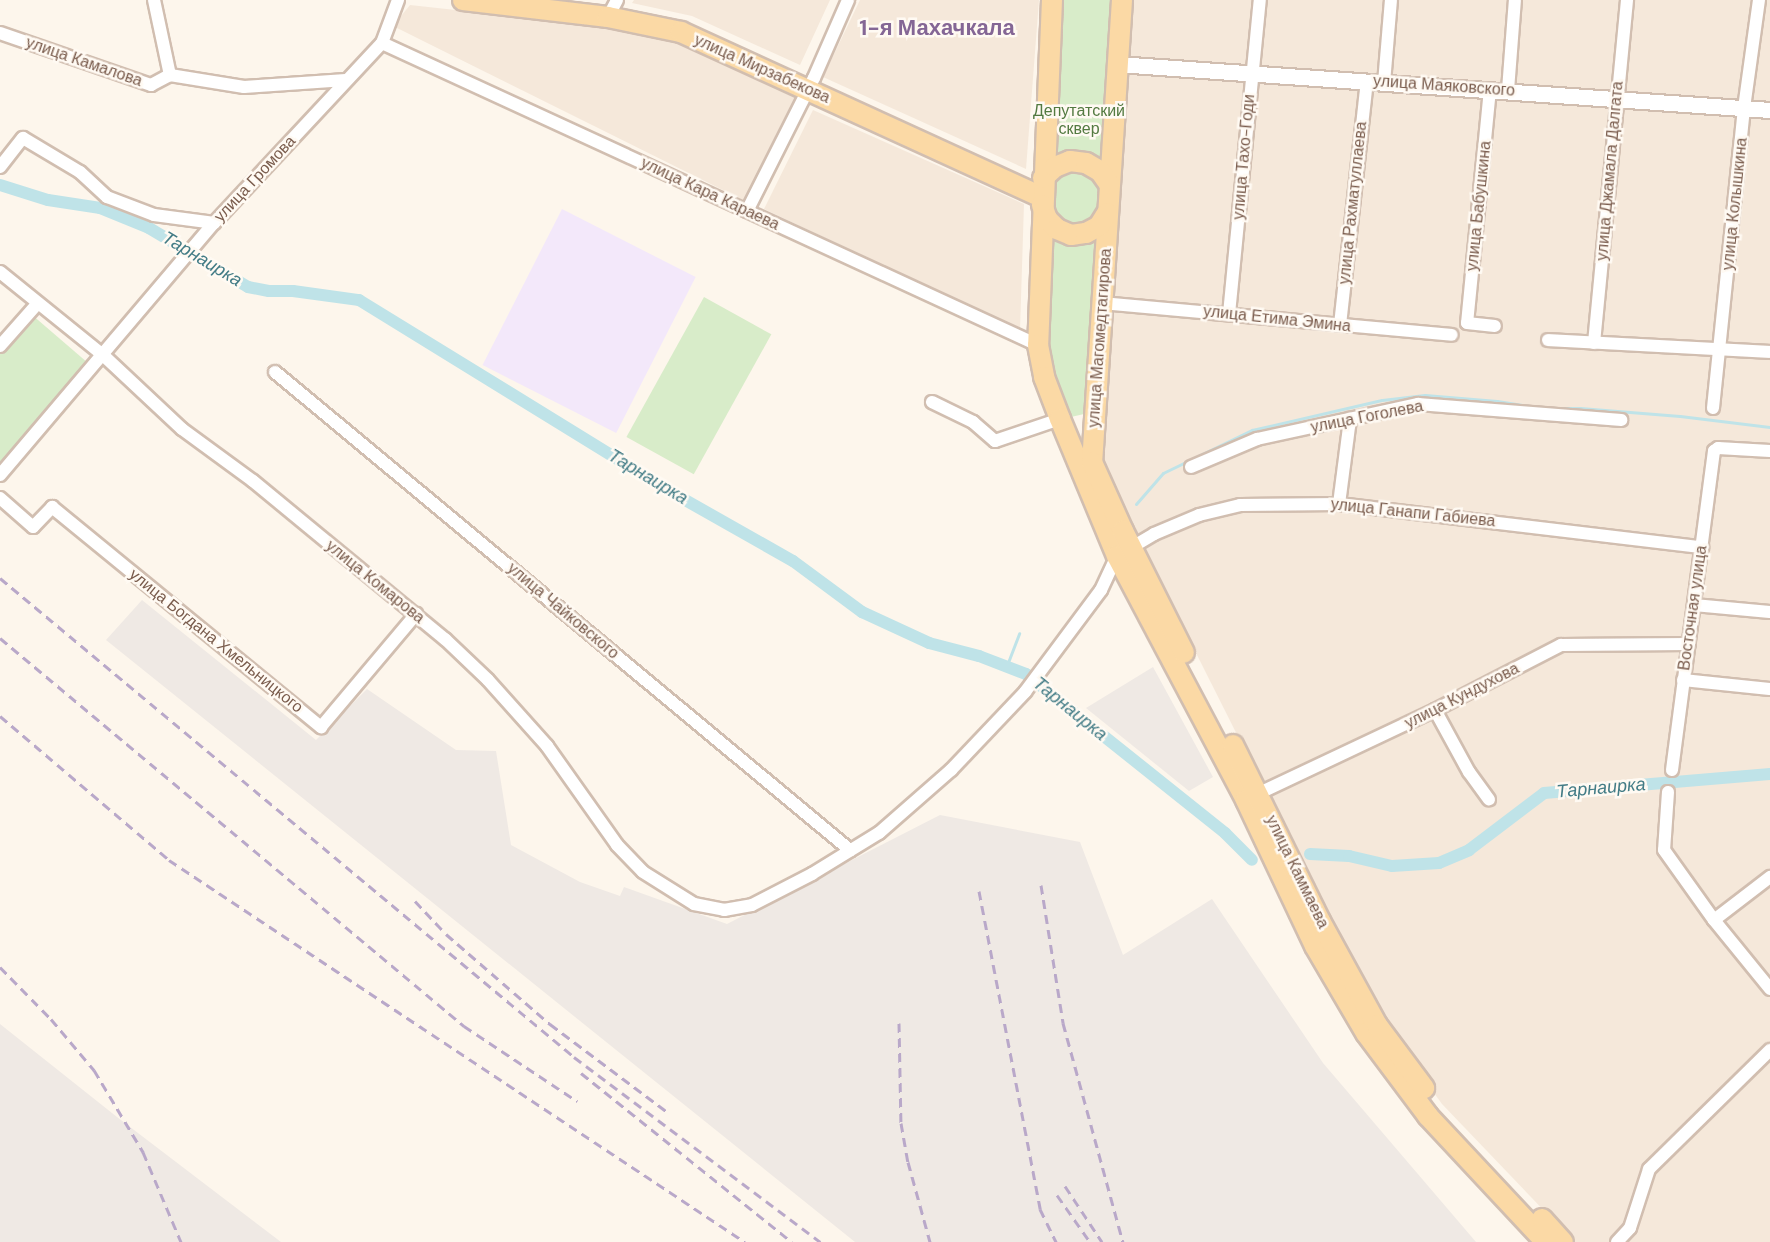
<!DOCTYPE html>
<meta charset="utf-8">
<style>
body{margin:0}
#map{position:relative;width:1770px;height:1242px;overflow:hidden;background:#fdf6ec;font-family:"DM Sans",sans-serif}
div>[style]{position:absolute}
.residential>*{inset:0;background:#f5e8da}
.industrial>*{inset:0;background:#efe9e4}
.education>*{inset:0;background:#f3e8fa;transform-origin:0 0}
.green>*{inset:0;background:#d8ecc9;transform-origin:0 0}
.round{border-radius:50%}
.stream>*{height:3px;margin:-1.5px;padding:0 1.5px;transform-origin:1.5px;border-radius:1.5px;background:#bfe3e8}
.canal>*{height:12px;margin:-6px;padding:0 6px;transform-origin:6px;border-radius:6px;background:#bfe3e8}
.roads{filter:drop-shadow(2px 0 #d1beb0) drop-shadow(-2px 0 #d1beb0) drop-shadow(0 2px #d1beb0) drop-shadow(0 -2px #d1beb0)}
.minor>*{height:12px;margin:-6px;padding:0 6px;transform-origin:6px;border-radius:6px;background:#fff}
.tertiary>*{height:15px;margin:-7.5px;padding:0 7.5px;transform-origin:7.5px;border-radius:7.5px;background:#fff}
.primary>*{height:20px;margin:-10px;padding:0 10px;transform-origin:10px;border-radius:10px;background:#fbd9a5}
.rail>*{height:3px;margin-top:-1.5px;transform-origin:0;background:repeating-linear-gradient(90deg,#b9a8c9 0 9px,transparent 0 15px)}
span{translate:-50% -50%;white-space:nowrap;text-align:center;line-height:1.15;-webkit-text-stroke:5px #fffaf3;paint-order:stroke}
.street-label{font-size:16px;color:#7a5c4d}
.park-label{font-size:16px;color:#537a41}
.water-label{font-size:18px;color:#437c86;font-style:italic}
.district-label{font-size:22px;color:#846695;font-weight:700}
</style>
<div id="map">
<div class="residential">
<i style="clip-path:polygon(634px 0,830px 0,800px 65px,692px 16px,632px 3px)"></i>
<i style="clip-path:polygon(860px 0,1039px 0,1026px 169px,823px 77px)"></i>
<i style="clip-path:polygon(1131px 0,1770px 0,1770px 1242px,1574px 1242px,1442px 1104px,1379px 1017px,1100px 462px)"></i>
<i style="clip-path:polygon(410px 5px,609px 27px,668px 39px,798px 96px,747px 202px,393px 26px)"></i>
<i style="clip-path:polygon(813px 110px,1024px 204px,1020px 330px,764px 209px)"></i>
</div>
<div class="industrial">
<i style="clip-path:polygon(142px 600px,316px 740px,367px 689px,456px 750px,496px 751px,511px 845px,580px 882px,620px 896px,624px 887px,727px 924px,940px 815px,1080px 842px,1123px 955px,1212px 899px,1323px 1063px,1476px 1242px,855px 1242px,106px 640px)"></i>
<i style="clip-path:polygon(1153px 667px,1213px 777px,1189px 791px,1086px 708px)"></i>
<i style="clip-path:polygon(0 1024px,117px 1117px,281px 1242px,0 1242px)"></i>
</div>
<div class="education">
<i style="left:562px;top:209px;width:150px;height:175px;rotate:27deg"></i>
</div>
<div class="green">
<i style="clip-path:polygon(1061px 0,1114px 0,1103px 164px,1092px 154px,1077px 150px,1062px 152px,1050px 161px)"></i>
<i class="round" style="left:1050px;top:173px;width:50px;height:50px"></i>
<i style="clip-path:polygon(1048px 234px,1068px 245px,1080px 246px,1096px 238px,1084px 414px,1071px 417px,1050px 375px,1044px 342px)"></i>
<i style="left:704px;top:297px;width:77px;height:160px;rotate:29deg"></i>
<i style="clip-path:polygon(31px 314px,88px 363px,0 463px,0 349px)"></i>
</div>
<div class="stream">
<i style="left:1136px;top:504px;width:41px;rotate:-48.9deg"></i>
<i style="left:1163px;top:473px;width:99px;rotate:-25.8deg"></i>
<i style="left:1252px;top:430px;width:133px;rotate:-13deg"></i>
<i style="left:1382px;top:400px;width:43px;rotate:-6.6deg"></i>
<i style="left:1425px;top:395px;width:72px;rotate:4.8deg"></i>
<i style="left:1497px;top:401px;width:45px;rotate:9deg"></i>
<i style="left:1541px;top:408px;width:39px"></i>
<i style="left:1580px;top:408px;width:100px;rotate:4.6deg"></i>
<i style="left:1680px;top:416px;width:91px;rotate:7deg"></i>
<i style="left:1007px;top:665px;width:34px;rotate:-69deg"></i>
</div>
<div class="canal">
<i style="left:0;top:185px;width:50px;rotate:17.4deg"></i>
<i style="left:48px;top:200px;width:53px;rotate:8.7deg"></i>
<i style="left:100px;top:208px;width:53px;rotate:22.2deg"></i>
<i style="left:149px;top:228px;width:115px;rotate:30.8deg"></i>
<i style="left:248px;top:287px;width:21px;rotate:11deg"></i>
<i style="left:269px;top:291px;width:24px"></i>
<i style="left:293px;top:291px;width:67px;rotate:7.8deg"></i>
<i style="left:359px;top:300px;width:366px;rotate:31.6deg"></i>
<i style="left:671px;top:492px;width:140px;rotate:29.5deg"></i>
<i style="left:793px;top:561px;width:86px;rotate:36.5deg"></i>
<i style="left:862px;top:612px;width:74px;rotate:24.8deg"></i>
<i style="left:929px;top:643px;width:52px;rotate:14.6deg"></i>
<i style="left:979px;top:656px;width:50px;rotate:21deg"></i>
<i style="left:1026px;top:674px;width:255px;rotate:38.6deg"></i>
<i style="left:1225px;top:833px;width:38px;rotate:45deg"></i>
<i style="left:1310px;top:854px;width:39px;rotate:3deg"></i>
<i style="left:1349px;top:856px;width:44px;rotate:13.1deg"></i>
<i style="left:1392px;top:866px;width:47px;rotate:-3.7deg"></i>
<i style="left:1439px;top:863px;width:33px;rotate:-23deg"></i>
<i style="left:1469px;top:850px;width:94px;rotate:-37.2deg"></i>
<i style="left:1544px;top:793px;width:227px;rotate:-4.8deg"></i>
</div>
<div class="roads">
<div class="minor">
<i style="left:154px;top:0;width:77px;rotate:78deg"></i>
<i style="left:608px;top:17px;width:19px;rotate:-62deg"></i>
<i style="left:0;top:33px;width:160px;rotate:19deg"></i>
<i style="left:151px;top:85px;width:21px;rotate:-28deg"></i>
<i style="left:170px;top:75px;width:75px;rotate:9.2deg"></i>
<i style="left:244px;top:87px;width:102px;rotate:-3.9deg"></i>
<i style="left:382px;top:43px;width:722px;rotate:24.72deg"></i>
<i style="left:1384px;top:83px;width:83px;rotate:-85.2deg"></i>
<i style="left:1490px;top:89px;width:235px;rotate:95.6deg"></i>
<i style="left:1467px;top:323px;width:28px;rotate:6deg"></i>
<i style="left:1508px;top:90px;width:90px;rotate:-85.6deg"></i>
<i style="left:0;top:167px;width:37px;rotate:-52deg"></i>
<i style="left:23px;top:138px;width:66px;rotate:30.8deg"></i>
<i style="left:80px;top:172px;width:37px;rotate:43deg"></i>
<i style="left:107px;top:197px;width:50px;rotate:21deg"></i>
<i style="left:154px;top:215px;width:61px;rotate:7.6deg"></i>
<i style="left:747px;top:211px;width:149px;rotate:-63.3deg"></i>
<i style="left:814px;top:78px;width:85px;rotate:-66.4deg"></i>
<i style="left:0;top:272px;width:132px;rotate:38.9deg"></i>
<i style="left:103px;top:355px;width:108px;rotate:43.1deg"></i>
<i style="left:182px;top:429px;width:88px;rotate:36.2deg"></i>
<i style="left:253px;top:481px;width:249px;rotate:39.5deg"></i>
<i style="left:445px;top:639px;width:59px;rotate:43.6deg"></i>
<i style="left:488px;top:680px;width:89px;rotate:48.2deg"></i>
<i style="left:547px;top:746px;width:121px;rotate:54.7deg"></i>
<i style="left:617px;top:845px;width:37px;rotate:46deg"></i>
<i style="left:643px;top:872px;width:60px;rotate:32.1deg"></i>
<i style="left:694px;top:904px;width:31px;rotate:11deg"></i>
<i style="left:724px;top:910px;width:28px;rotate:-10deg"></i>
<i style="left:752px;top:905px;width:68px;rotate:-27.3deg"></i>
<i style="left:812px;top:874px;width:79px;rotate:-31.5deg"></i>
<i style="left:879px;top:833px;width:96px;rotate:-41.2deg"></i>
<i style="left:951px;top:770px;width:108px;rotate:-46.5deg"></i>
<i style="left:1025px;top:692px;width:127px;rotate:-53.3deg"></i>
<i style="left:1101px;top:590px;width:38px;rotate:-65deg"></i>
<i style="left:1117px;top:556px;width:43px;rotate:-30.7deg"></i>
<i style="left:1154px;top:534px;width:49px;rotate:-22.9deg"></i>
<i style="left:1199px;top:515px;width:42px;rotate:-13.7deg"></i>
<i style="left:1240px;top:505px;width:99px;rotate:-0.6deg"></i>
<i style="left:1339px;top:504px;width:366px;rotate:6.8deg"></i>
<i style="left:1102px;top:303px;width:351px;rotate:5.2deg"></i>
<i style="left:1229px;top:314px;width:316px;rotate:-84.4deg"></i>
<i style="left:1340px;top:325px;width:245px;rotate:-83.7deg"></i>
<i style="left:1548px;top:340px;width:222px;rotate:3.1deg"></i>
<i style="left:1594px;top:343px;width:345px;rotate:-84.5deg"></i>
<i style="left:0;top:346px;width:57px;rotate:-48.5deg"></i>
<i style="left:275px;top:372px;width:748px;rotate:39.74deg"></i>
<i style="left:932px;top:402px;width:46px;rotate:26deg"></i>
<i style="left:973px;top:422px;width:29px;rotate:41deg"></i>
<i style="left:995px;top:441px;width:69px;rotate:-18.7deg"></i>
<i style="left:1713px;top:408px;width:302px;rotate:-84.1deg"></i>
<i style="left:1744px;top:108px;width:109px;rotate:-82.1deg"></i>
<i style="left:1191px;top:467px;width:72px;rotate:-23deg"></i>
<i style="left:1257px;top:439px;width:165px;rotate:-12.3deg"></i>
<i style="left:1418px;top:404px;width:204px;rotate:4.5deg"></i>
<i style="left:0;top:475px;width:331px;rotate:-49.7deg"></i>
<i style="left:214px;top:223px;width:246px;rotate:-47deg"></i>
<i style="left:382px;top:43px;width:46px;rotate:-69.6deg"></i>
<i style="left:0;top:498px;width:44px;rotate:41.3deg"></i>
<i style="left:33px;top:527px;width:28px;rotate:-46deg"></i>
<i style="left:52px;top:507px;width:348px;rotate:39.3deg"></i>
<i style="left:321px;top:727px;width:148px;rotate:-49.9deg"></i>
<i style="left:1339px;top:504px;width:86px;rotate:-82.6deg"></i>
<i style="left:1694px;top:605px;width:76px;rotate:5.3deg"></i>
<i style="left:1683px;top:680px;width:87px;rotate:5.9deg"></i>
<i style="left:1435px;top:710px;width:71px;rotate:61.3deg"></i>
<i style="left:1469px;top:772px;width:34px;rotate:54deg"></i>
<i style="left:1672px;top:770px;width:322px;rotate:-82.5deg"></i>
<i style="left:1714px;top:451px;width:5px;rotate:-37deg"></i>
<i style="left:1718px;top:448px;width:52px;rotate:3.3deg"></i>
<i style="left:1668px;top:792px;width:58px;rotate:93.9deg"></i>
<i style="left:1664px;top:850px;width:86px;rotate:54.5deg"></i>
<i style="left:1714px;top:920px;width:89px;rotate:50.9deg"></i>
<i style="left:1251px;top:797px;width:204px;rotate:-25.3deg"></i>
<i style="left:1435px;top:710px;width:142px;rotate:-27.3deg"></i>
<i style="left:1561px;top:645px;width:128px;rotate:-0.4deg"></i>
<i style="left:1714px;top:920px;width:71px;rotate:-37.5deg"></i>
<i style="left:1617px;top:1242px;width:19px;rotate:-47deg"></i>
<i style="left:1630px;top:1228px;width:62px;rotate:-72.1deg"></i>
<i style="left:1649px;top:1169px;width:170px;rotate:-44.5deg"></i>
</div>
<div class="tertiary">
<i style="left:1117px;top:64px;width:655px;rotate:4.03deg"></i>
</div>
<div class="primary">
<i style="left:463px;top:0;width:146px;rotate:6.7deg"></i>
<i style="left:608px;top:17px;width:75px;rotate:11.6deg"></i>
<i style="left:681px;top:32px;width:397px;rotate:24.6deg"></i>
<i style="left:1052px;top:0;width:345px;rotate:92.3deg"></i>
<i style="left:1038px;top:345px;width:33px;rotate:79deg"></i>
<i style="left:1044px;top:377px;width:45px;rotate:69.1deg"></i>
<i style="left:1060px;top:419px;width:148px;rotate:67.4deg"></i>
<i style="left:1117px;top:556px;width:276px;rotate:62.1deg"></i>
<i style="left:1246px;top:800px;width:161px;rotate:64.7deg"></i>
<i style="left:1315px;top:946px;width:101px;rotate:59.6deg"></i>
<i style="left:1366px;top:1033px;width:104px;rotate:53.2deg"></i>
<i style="left:1428px;top:1116px;width:173px;rotate:46.9deg"></i>
<i style="left:1122px;top:0;width:463px;rotate:93.7deg"></i>
<i style="left:1092px;top:462px;width:76px;rotate:65.8deg"></i>
<i style="left:1123px;top:531px;width:136px;rotate:63.4deg"></i>
<i style="left:1043px;top:178px;width:16px;rotate:-43deg"></i>
<i style="left:1055px;top:167px;width:16px;rotate:-22deg"></i>
<i style="left:1070px;top:161px;width:16px;rotate:7deg"></i>
<i style="left:1086px;top:163px;width:16px;rotate:30deg"></i>
<i style="left:1100px;top:171px;width:16px;rotate:55deg"></i>
<i style="left:1042px;top:205px;width:15px;rotate:70deg"></i>
<i style="left:1047px;top:219px;width:14px;rotate:45deg"></i>
<i style="left:1057px;top:229px;width:15px;rotate:23deg"></i>
<i style="left:1071px;top:235px;width:15px;rotate:-8deg"></i>
<i style="left:1086px;top:233px;width:15px;rotate:-28deg"></i>
<i style="left:1099px;top:226px;width:15px;rotate:-58deg"></i>
<i style="left:1233px;top:745px;width:196px;rotate:63.7deg"></i>
<i style="left:1320px;top:921px;width:119px;rotate:61.3deg"></i>
<i style="left:1377px;top:1025px;width:79px;rotate:53.3deg"></i>
<i style="left:1542px;top:1219px;width:31px;rotate:48deg"></i>
</div>
</div>
<div class="rail">
<i style="left:0;top:578px;width:748px;rotate:39.84deg"></i>
<i style="left:574px;top:1057px;width:308px;rotate:36.9deg"></i>
<i style="left:0;top:638px;width:605px;rotate:39.9deg"></i>
<i style="left:464px;top:1026px;width:136px;rotate:33.6deg"></i>
<i style="left:0;top:716px;width:222px;rotate:40.4deg"></i>
<i style="left:169px;top:860px;width:691px;rotate:33.55deg"></i>
<i style="left:1041px;top:885px;width:140px;rotate:80.9deg"></i>
<i style="left:1063px;top:1023px;width:227px;rotate:74.7deg"></i>
<i style="left:979px;top:891px;width:324px;rotate:79.1deg"></i>
<i style="left:1040px;top:1209px;width:37px;rotate:64deg"></i>
<i style="left:415px;top:901px;width:45px;rotate:46.8deg"></i>
<i style="left:446px;top:934px;width:138px;rotate:40.9deg"></i>
<i style="left:550px;top:1024px;width:145px;rotate:36.9deg"></i>
<i style="left:0;top:967px;width:73px;rotate:45.6deg"></i>
<i style="left:51px;top:1019px;width:67px;rotate:49.9deg"></i>
<i style="left:94px;top:1070px;width:96px;rotate:59.1deg"></i>
<i style="left:143px;top:1152px;width:98px;rotate:67.1deg"></i>
<i style="left:899px;top:1023px;width:100px;rotate:88.9deg"></i>
<i style="left:901px;top:1123px;width:40px;rotate:80deg"></i>
<i style="left:908px;top:1162px;width:83px;rotate:74.6deg"></i>
<i style="left:581px;top:1073px;width:270px;rotate:38.7deg"></i>
<i style="left:1065px;top:1186px;width:67px;rotate:56.5deg"></i>
<i style="left:1057px;top:1195px;width:57px;rotate:54.9deg"></i>
</div>
<div class="street-label">
<span style="left:84px;top:62px;rotate:19deg">улица Камалова</span>
<span style="left:762px;top:69px;rotate:24deg">улица Мирзабекова</span>
<span style="left:1444px;top:86px;rotate:4deg">улица Маяковского</span>
<span style="left:1244px;top:157px;rotate:-85deg">улица Тахо-Годи</span>
<span style="left:1610px;top:171px;rotate:-85deg">улица Джамала Далгата</span>
<span style="left:255px;top:179px;rotate:-47deg">улица Громова</span>
<span style="left:710px;top:194px;rotate:25deg">улица Кара Караева</span>
<span style="left:1353px;top:203px;rotate:-84deg">улица Рахматуллаева</span>
<span style="left:1735px;top:204px;rotate:-84deg">улица Колышкина</span>
<span style="left:1479px;top:206px;rotate:-84deg">улица Бабушкина</span>
<span style="left:1277px;top:319px;rotate:6deg">улица Етима Эмина</span>
<span style="left:1100px;top:338px;rotate:-86deg">улица Магомедтагирова</span>
<span style="left:1367px;top:417px;rotate:-11deg">улица Гоголева</span>
<span style="left:1413px;top:513px;rotate:6deg">улица Ганапи Габиева</span>
<span style="left:375px;top:582px;rotate:39deg">улица Комарова</span>
<span style="left:1693px;top:608px;rotate:-82deg">Восточная улица</span>
<span style="left:563px;top:611px;rotate:40deg">улица Чайковского</span>
<span style="left:216px;top:641px;rotate:39deg">улица Богдана Хмельницкого</span>
<span style="left:1462px;top:696px;rotate:-27deg">улица Кундухова</span>
<span style="left:1297px;top:872px;rotate:64deg">улица Каммаева</span>
</div>
<div class="park-label">
<span style="left:1079px;top:120px">Депутатский<br>сквер</span>
</div>
<div class="water-label">
<span style="left:202px;top:259px;rotate:31deg">Тарнаирка</span>
<span style="left:648px;top:477px;rotate:31deg">Тарнаирка</span>
<span style="left:1070px;top:709px;rotate:39deg">Тарнаирка</span>
<span style="left:1601px;top:788px;rotate:-5deg">Тарнаирка</span>
</div>
<div class="district-label">
<span style="left:937px;top:28px">1-я Махачкала</span>
</div>
</div>
